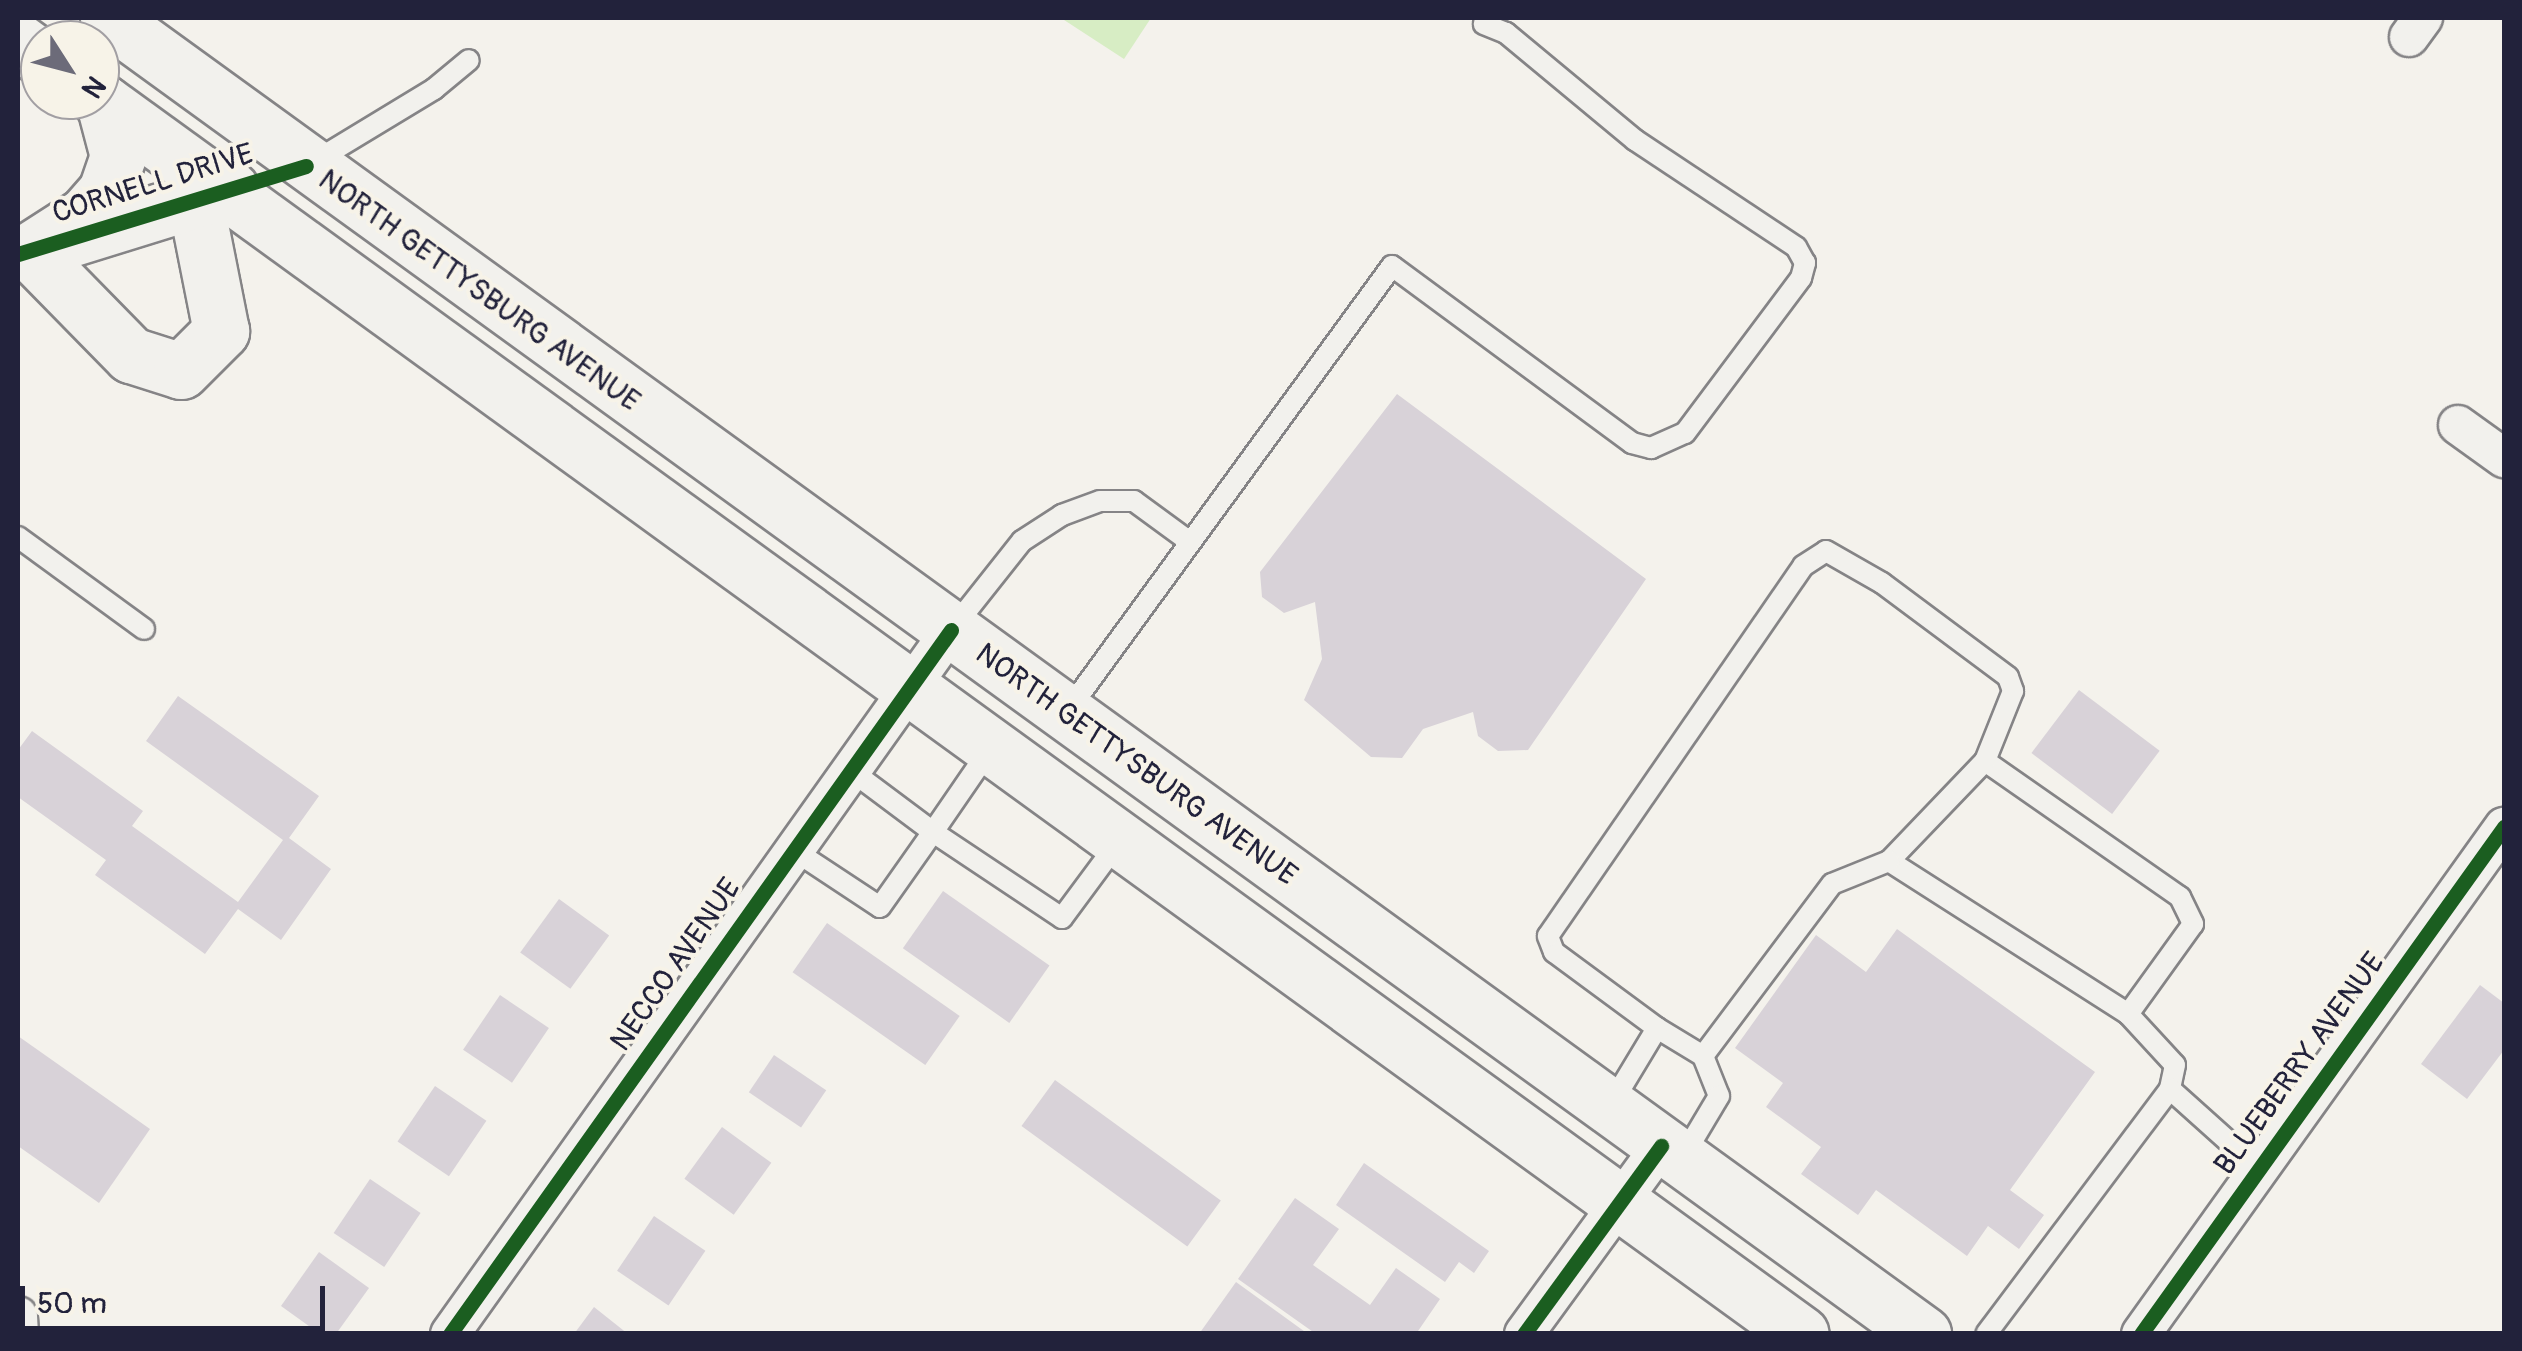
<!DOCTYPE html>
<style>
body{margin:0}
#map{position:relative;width:2522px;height:1351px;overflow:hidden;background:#f4f2ec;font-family:Pangolin,sans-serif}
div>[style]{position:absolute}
.green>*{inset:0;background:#d7edc4}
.building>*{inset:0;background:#d8d2d8;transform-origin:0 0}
.roads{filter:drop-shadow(2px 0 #858486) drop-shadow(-2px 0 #858486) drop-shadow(0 2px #858486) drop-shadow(0 -2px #858486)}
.lane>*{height:20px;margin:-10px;padding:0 10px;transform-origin:10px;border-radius:10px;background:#f2f1ed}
.street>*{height:38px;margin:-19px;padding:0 19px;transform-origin:19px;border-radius:19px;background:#f2f1ed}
.secondary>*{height:55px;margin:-27.5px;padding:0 27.5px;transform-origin:27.5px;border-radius:27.5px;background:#f2f1ed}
.cycleway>*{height:15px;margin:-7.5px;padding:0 7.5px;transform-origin:7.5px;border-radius:7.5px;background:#1b5e20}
span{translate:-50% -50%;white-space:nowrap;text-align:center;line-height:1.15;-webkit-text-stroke:8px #f7f3e8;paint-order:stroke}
.street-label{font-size:30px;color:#22223b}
.frame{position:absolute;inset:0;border:20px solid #22223b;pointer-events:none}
.north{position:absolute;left:20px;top:20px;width:100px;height:100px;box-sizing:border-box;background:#f7f3e8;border:2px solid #a29fa3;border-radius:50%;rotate:126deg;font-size:28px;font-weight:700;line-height:40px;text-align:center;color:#22223b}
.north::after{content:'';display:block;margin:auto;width:35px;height:45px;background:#6c6b79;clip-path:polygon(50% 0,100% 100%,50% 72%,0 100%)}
.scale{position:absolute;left:20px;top:1286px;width:305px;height:45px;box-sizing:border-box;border:5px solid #22223b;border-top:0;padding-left:12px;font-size:30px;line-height:35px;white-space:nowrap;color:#22223b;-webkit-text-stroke:8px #f7f3e8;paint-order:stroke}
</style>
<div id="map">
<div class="green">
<i style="clip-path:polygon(1061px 18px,1151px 18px,1124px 59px)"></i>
</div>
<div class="building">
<i style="clip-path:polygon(1397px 394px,1646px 579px,1528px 750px,1498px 751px,1478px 736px,1473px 712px,1423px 729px,1402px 758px,1371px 757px,1304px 700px,1322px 659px,1315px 602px,1284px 613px,1262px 597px,1260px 572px)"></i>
<i style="left:2079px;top:690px;width:101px;height:79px;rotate:37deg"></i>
<i style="clip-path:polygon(178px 696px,319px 796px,289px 838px,331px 869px,281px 940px,238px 909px,205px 954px,95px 875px,106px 860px,18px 797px,18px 750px,32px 731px,143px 811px,132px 826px,238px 902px,283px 840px,146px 741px)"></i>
<i style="left:943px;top:891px;width:130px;height:70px;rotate:35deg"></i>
<i style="left:559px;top:899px;width:62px;height:66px;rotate:36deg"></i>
<i style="left:827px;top:923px;width:162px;height:60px;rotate:35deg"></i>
<i style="clip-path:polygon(1897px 929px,2095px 1072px,2010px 1190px,2044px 1215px,2019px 1249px,1988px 1226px,1967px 1256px,1876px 1190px,1858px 1215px,1801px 1174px,1821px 1147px,1766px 1107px,1783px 1083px,1735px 1048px,1816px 935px,1866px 972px)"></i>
<i style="clip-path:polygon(2480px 985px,2504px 1003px,2504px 1050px,2467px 1099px,2421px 1064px)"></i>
<i style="left:500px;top:995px;width:59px;height:66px;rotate:34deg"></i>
<i style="clip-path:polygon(18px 1036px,150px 1129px,99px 1203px,18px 1146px)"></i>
<i style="left:774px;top:1055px;width:63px;height:45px;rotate:34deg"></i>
<i style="left:1055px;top:1080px;width:205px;height:57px;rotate:36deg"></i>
<i style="left:435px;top:1086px;width:62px;height:67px;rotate:34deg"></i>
<i style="left:722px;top:1127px;width:61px;height:64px;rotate:36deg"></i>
<i style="clip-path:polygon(1364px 1163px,1489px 1251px,1474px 1273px,1459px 1262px,1445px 1282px,1336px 1205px)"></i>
<i style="left:370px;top:1179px;width:61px;height:65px;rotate:34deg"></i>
<i style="clip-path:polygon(1295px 1198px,1339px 1229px,1313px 1265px,1370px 1305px,1396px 1268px,1440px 1299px,1416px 1334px,1316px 1334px,1238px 1279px)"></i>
<i style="left:654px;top:1216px;width:62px;height:66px;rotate:34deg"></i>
<i style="clip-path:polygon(319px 1252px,369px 1288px,336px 1334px,320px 1334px,281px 1306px)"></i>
<i style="clip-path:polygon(1236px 1282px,1308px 1334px,1199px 1334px)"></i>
<i style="clip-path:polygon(594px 1307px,628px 1334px,574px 1334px)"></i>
</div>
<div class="roads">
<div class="lane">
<i style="left:312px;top:163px;width:143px;rotate:-31.2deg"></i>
<i style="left:434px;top:89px;width:45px;rotate:-39.6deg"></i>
<i style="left:18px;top:537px;width:156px;rotate:36.1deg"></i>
<i style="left:953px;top:628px;width:111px;rotate:-51.6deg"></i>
<i style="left:1022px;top:541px;width:48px;rotate:-33deg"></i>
<i style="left:1062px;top:515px;width:40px;rotate:-20.2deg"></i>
<i style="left:1100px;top:501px;width:34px"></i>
<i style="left:1134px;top:501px;width:69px;rotate:36.2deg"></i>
<i style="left:1066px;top:713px;width:553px;rotate:-53.9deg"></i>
<i style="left:1392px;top:266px;width:298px;rotate:36.4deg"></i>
<i style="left:1632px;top:443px;width:20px;rotate:15deg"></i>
<i style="left:1651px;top:448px;width:37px;rotate:-24deg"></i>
<i style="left:1685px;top:433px;width:194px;rotate:-53.2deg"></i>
<i style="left:1801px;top:278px;width:16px;rotate:-75deg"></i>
<i style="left:1805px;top:263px;width:18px;rotate:-119deg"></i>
<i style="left:1796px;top:247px;width:193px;rotate:-146.4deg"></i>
<i style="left:1635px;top:140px;width:168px;rotate:-140.3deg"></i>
<i style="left:1506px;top:33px;width:24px;rotate:-158deg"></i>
<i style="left:990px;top:749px;width:101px;rotate:124.5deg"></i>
<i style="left:933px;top:832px;width:155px;rotate:33.7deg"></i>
<i style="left:1062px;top:918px;width:96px;rotate:-53.5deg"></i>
<i style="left:1985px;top:761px;width:238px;rotate:34.9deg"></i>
<i style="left:2180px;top:897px;width:30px;rotate:64deg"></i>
<i style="left:2193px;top:924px;width:111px;rotate:125.8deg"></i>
<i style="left:792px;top:849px;width:105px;rotate:33.4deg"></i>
<i style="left:880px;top:907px;width:92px;rotate:-54.8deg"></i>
<i style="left:933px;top:832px;width:104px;rotate:-143.2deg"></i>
<i style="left:1889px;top:861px;width:284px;rotate:32.6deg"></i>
<i style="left:2128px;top:1014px;width:69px;rotate:47.3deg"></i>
<i style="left:2175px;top:1065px;width:25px;rotate:102deg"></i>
<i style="left:2170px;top:1089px;width:306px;rotate:126.9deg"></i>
<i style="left:1657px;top:1028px;width:54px;rotate:31.3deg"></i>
<i style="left:2170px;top:1089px;width:118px;rotate:41.9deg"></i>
<i style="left:1610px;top:1106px;width:91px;rotate:-58.9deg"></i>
<i style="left:1657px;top:1028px;width:128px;rotate:-143.6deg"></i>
<i style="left:1554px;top:952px;width:17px;rotate:-111deg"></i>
<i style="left:1548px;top:936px;width:449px;rotate:-55.4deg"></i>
<i style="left:1803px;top:566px;width:27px;rotate:-33deg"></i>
<i style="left:1826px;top:551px;width:64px;rotate:29.7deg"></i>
<i style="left:1882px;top:583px;width:157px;rotate:36.7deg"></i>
<i style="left:2008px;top:677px;width:15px;rotate:70deg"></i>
<i style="left:2013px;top:691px;width:75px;rotate:111.8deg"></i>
<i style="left:1985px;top:761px;width:139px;rotate:133.8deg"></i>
<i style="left:1889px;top:861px;width:61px;rotate:158deg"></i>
<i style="left:1832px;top:884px;width:215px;rotate:126.9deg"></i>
<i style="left:1703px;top:1056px;width:43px;rotate:68.2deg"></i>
<i style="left:1719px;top:1096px;width:72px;rotate:120.8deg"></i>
</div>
<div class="street">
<i style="left:2409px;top:37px;width:24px;rotate:-54deg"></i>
<i style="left:2458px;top:425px;width:57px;rotate:35.7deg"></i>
<i style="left:18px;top:1316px;width:18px;rotate:87deg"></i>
<i style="left:450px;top:1334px;width:864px;rotate:-54.56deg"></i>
<i style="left:1524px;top:1334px;width:233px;rotate:-53.9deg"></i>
<i style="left:2141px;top:1334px;width:624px;rotate:-54.4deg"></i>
</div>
<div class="secondary">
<i style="left:108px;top:18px;width:2242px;rotate:35.94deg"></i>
<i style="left:18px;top:41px;width:27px;rotate:36deg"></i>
<i style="left:100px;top:100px;width:2101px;rotate:35.96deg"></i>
<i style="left:104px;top:103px;width:55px;rotate:75.2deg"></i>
<i style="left:118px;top:156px;width:37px;rotate:109deg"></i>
<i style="left:106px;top:191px;width:32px;rotate:131deg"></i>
<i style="left:85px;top:215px;width:67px;rotate:147.3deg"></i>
<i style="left:29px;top:251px;width:146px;rotate:45.6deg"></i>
<i style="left:131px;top:355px;width:52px;rotate:17.7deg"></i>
<i style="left:181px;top:371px;width:57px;rotate:-45deg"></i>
<i style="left:221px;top:331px;width:134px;rotate:-101.2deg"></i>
<i style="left:60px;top:242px;width:179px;rotate:-17.2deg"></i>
</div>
</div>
<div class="cycleway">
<i style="left:18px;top:254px;width:301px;rotate:-17deg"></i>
<i style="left:450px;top:1334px;width:864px;rotate:-54.56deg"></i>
<i style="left:1524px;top:1334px;width:233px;rotate:-53.9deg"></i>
<i style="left:2141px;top:1334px;width:624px;rotate:-54.4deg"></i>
</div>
<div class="street-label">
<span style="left:153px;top:184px;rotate:-17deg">CORNELL DRIVE</span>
<span style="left:479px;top:291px;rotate:36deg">NORTH GETTYSBURG AVENUE</span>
<span style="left:1136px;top:765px;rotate:36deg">NORTH GETTYSBURG AVENUE</span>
<span style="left:676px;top:965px;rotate:-55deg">NECCO AVENUE</span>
<span style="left:2300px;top:1064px;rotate:-54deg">BLUEBERRY AVENUE</span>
</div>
<div class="frame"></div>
<div class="north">N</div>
<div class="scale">50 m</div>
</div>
